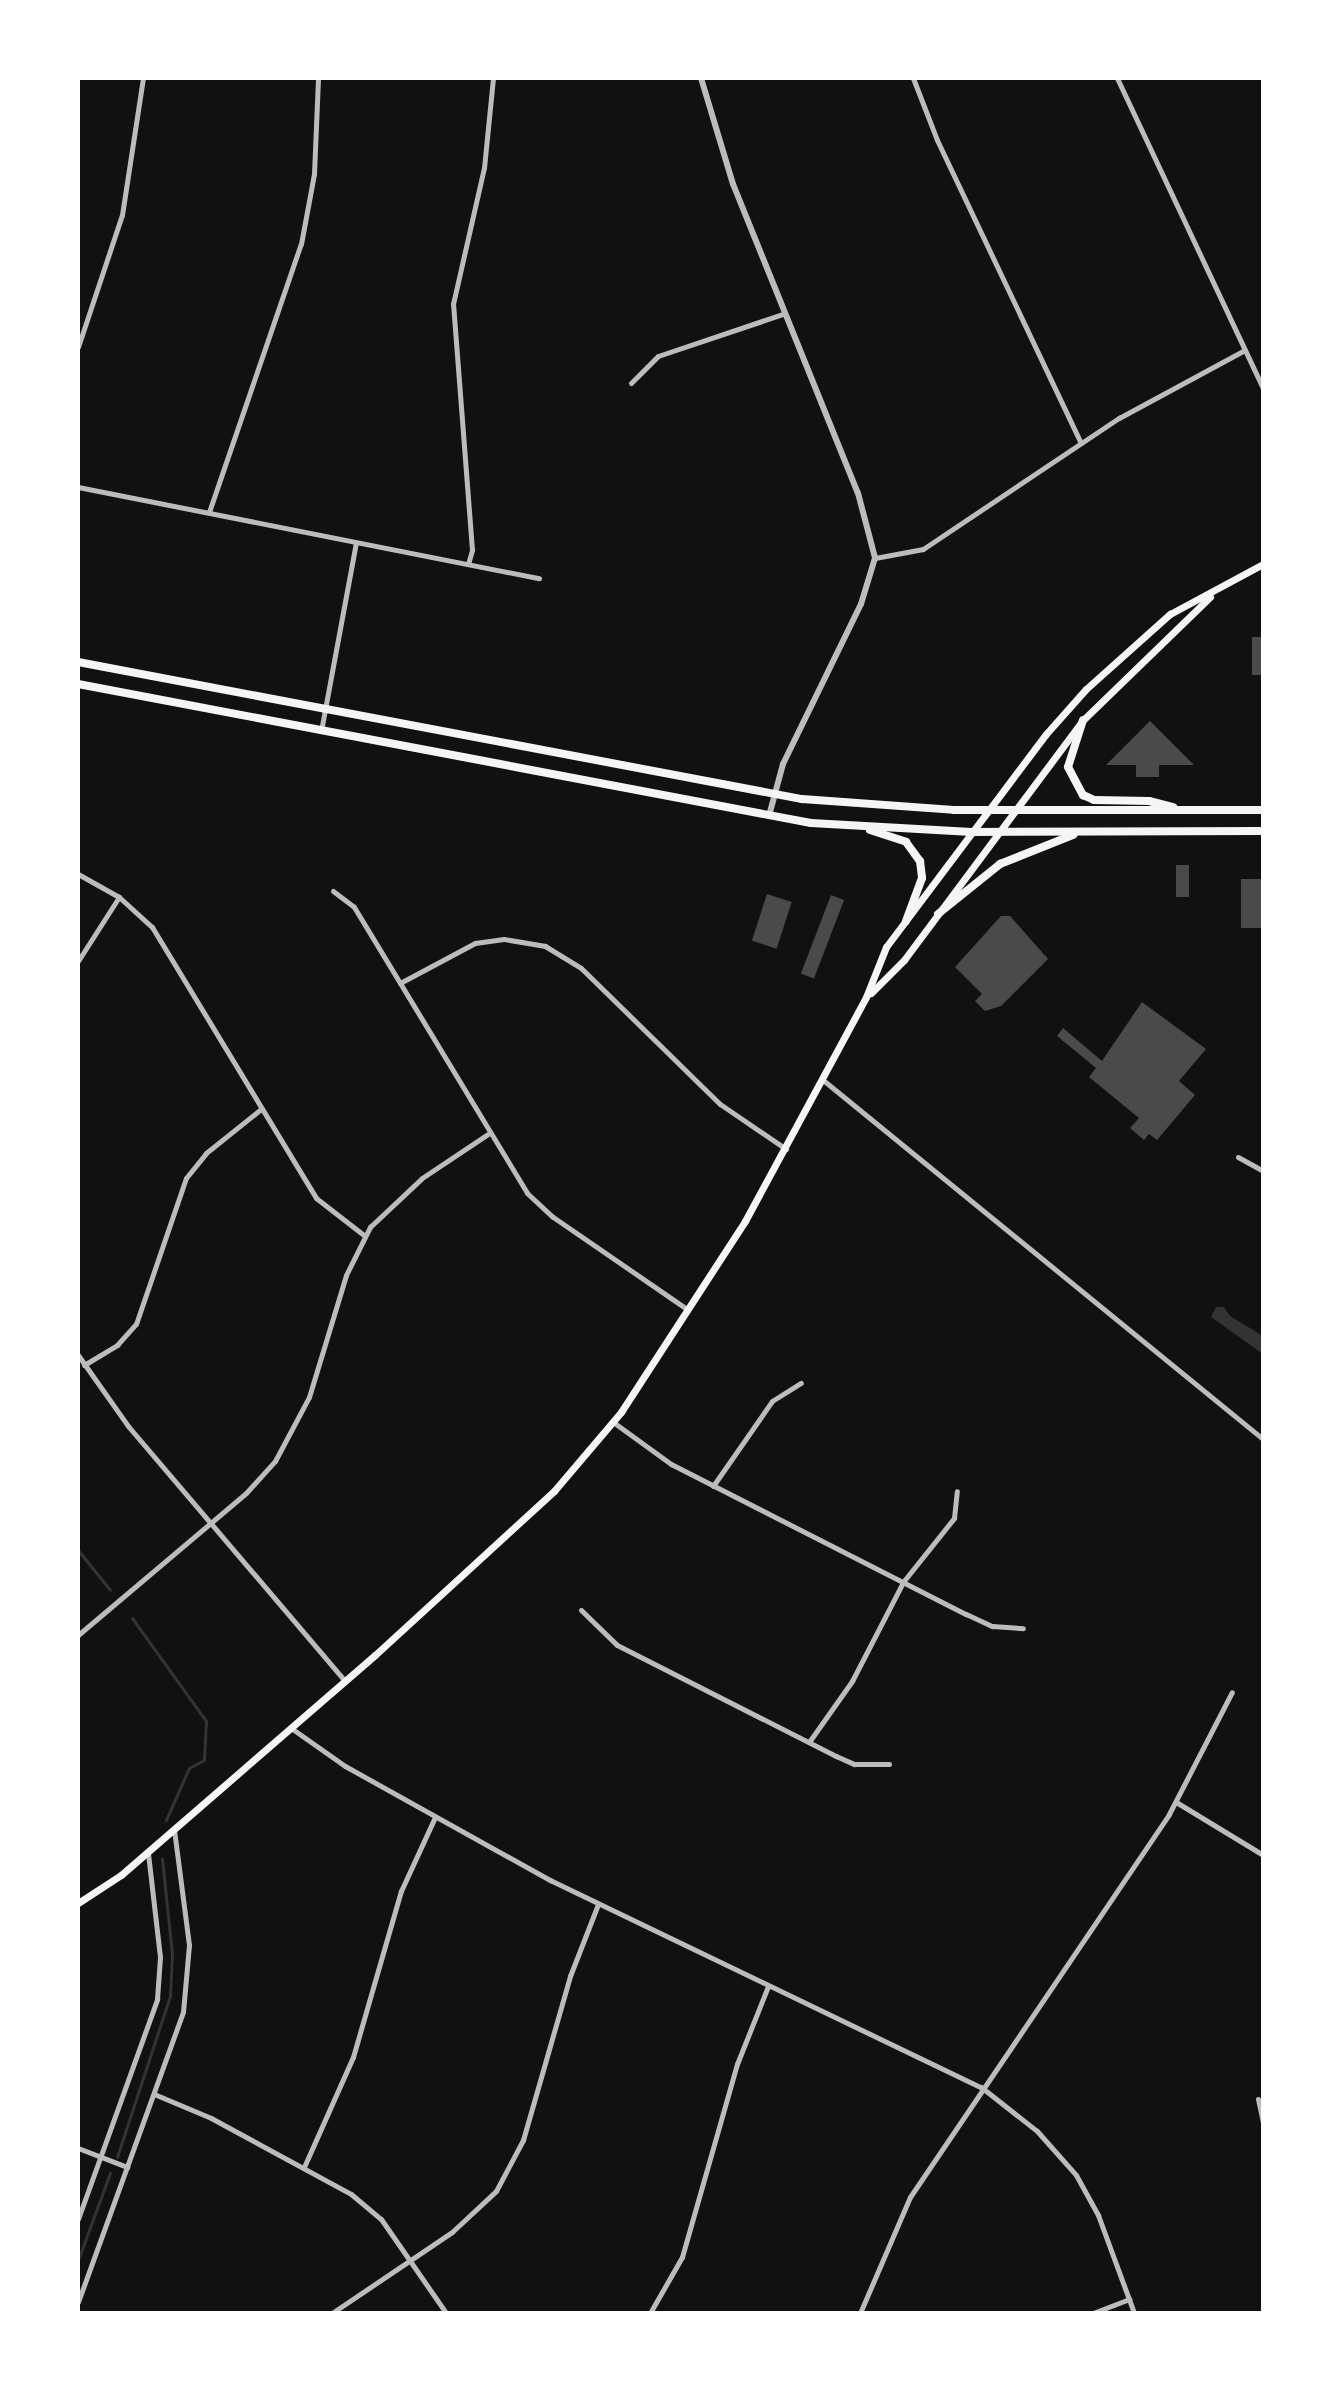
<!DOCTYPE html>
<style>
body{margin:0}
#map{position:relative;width:1341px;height:2391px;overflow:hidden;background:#111;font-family:"DM Sans",sans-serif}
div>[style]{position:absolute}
.water>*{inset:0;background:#333}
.stream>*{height:3px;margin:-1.5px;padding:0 1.5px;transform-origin:1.5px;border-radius:1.5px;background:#333}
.building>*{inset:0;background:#4a4a4a;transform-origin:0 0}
.minor>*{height:5px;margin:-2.5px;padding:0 2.5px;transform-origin:2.5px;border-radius:2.5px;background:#bcbcbc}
.tertiary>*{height:6px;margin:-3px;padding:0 3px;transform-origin:3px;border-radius:3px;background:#bcbcbc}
.secondary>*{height:7px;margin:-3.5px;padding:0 3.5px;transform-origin:3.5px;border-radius:3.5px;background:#f5f5f5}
.trunk>*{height:8px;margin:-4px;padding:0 4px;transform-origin:4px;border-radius:4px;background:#f5f5f5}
span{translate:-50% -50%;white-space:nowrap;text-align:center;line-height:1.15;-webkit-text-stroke:6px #fff;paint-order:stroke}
.frame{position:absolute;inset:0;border:80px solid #fff;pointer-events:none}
</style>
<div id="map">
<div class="water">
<i style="clip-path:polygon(1216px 1307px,1224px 1307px,1230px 1316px,1263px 1336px,1263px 1354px,1211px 1317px)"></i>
</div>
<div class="stream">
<i style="left:78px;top:1550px;width:51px;rotate:51.3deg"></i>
<i style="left:132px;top:1618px;width:127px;rotate:54.3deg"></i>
<i style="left:206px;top:1721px;width:39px;rotate:93deg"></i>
<i style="left:204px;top:1760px;width:17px;rotate:152deg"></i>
<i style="left:189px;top:1768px;width:57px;rotate:113.9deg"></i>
<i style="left:117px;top:2157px;width:169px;rotate:-71.8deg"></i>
<i style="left:170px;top:1996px;width:42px;rotate:-87.3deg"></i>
<i style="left:172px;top:1954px;width:96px;rotate:-96deg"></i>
<i style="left:78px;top:2260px;width:93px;rotate:-69.8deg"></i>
</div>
<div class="building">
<i style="left:1252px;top:637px;width:11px;height:38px"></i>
<i style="clip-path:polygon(1150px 721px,1194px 765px,1159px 765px,1159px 777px,1136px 777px,1136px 765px,1106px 765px)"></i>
<i style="left:1176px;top:865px;width:13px;height:32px"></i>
<i style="left:1241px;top:879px;width:21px;height:49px"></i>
<i style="left:767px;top:894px;width:26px;height:49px;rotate:18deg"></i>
<i style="left:831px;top:895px;width:14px;height:84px;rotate:21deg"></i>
<i style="clip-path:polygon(1001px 916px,1010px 916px,1048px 959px,1001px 1006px,985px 1011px,975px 1001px,982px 994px,955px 967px)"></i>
<i style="clip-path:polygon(1142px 1002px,1206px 1049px,1179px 1081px,1195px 1095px,1157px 1140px,1149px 1134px,1144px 1140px,1130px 1128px,1139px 1118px,1089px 1077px,1096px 1068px,1057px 1036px,1063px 1028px,1102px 1061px)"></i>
</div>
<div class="minor">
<i style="left:913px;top:78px;width:66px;rotate:68.8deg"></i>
<i style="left:937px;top:140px;width:335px;rotate:64.6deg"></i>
<i style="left:1117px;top:78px;width:343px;rotate:64.8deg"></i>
<i style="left:78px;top:347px;width:139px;rotate:-71.6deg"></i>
<i style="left:122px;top:215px;width:139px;rotate:-81.3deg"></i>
<i style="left:631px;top:383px;width:38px;rotate:-45deg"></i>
<i style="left:658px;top:356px;width:132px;rotate:-18.6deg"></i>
<i style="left:78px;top:487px;width:470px;rotate:11.2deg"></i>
<i style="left:209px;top:512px;width:283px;rotate:-71.1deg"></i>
<i style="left:301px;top:244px;width:71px;rotate:-79.5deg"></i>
<i style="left:314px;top:174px;width:96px;rotate:-87.6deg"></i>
<i style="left:875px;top:558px;width:49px;rotate:-10.6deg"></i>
<i style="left:923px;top:549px;width:236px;rotate:-33.8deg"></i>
<i style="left:1119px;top:418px;width:143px;rotate:-28.4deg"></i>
<i style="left:468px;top:564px;width:15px;rotate:-74deg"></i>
<i style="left:472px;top:550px;width:247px;rotate:-94.4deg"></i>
<i style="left:453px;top:304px;width:139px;rotate:-77.2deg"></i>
<i style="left:484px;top:168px;width:90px;rotate:-84.3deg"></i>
<i style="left:321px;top:731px;width:191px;rotate:-79.5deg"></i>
<i style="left:78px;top:874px;width:47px;rotate:29.3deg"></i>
<i style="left:119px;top:897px;width:45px;rotate:42.3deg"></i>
<i style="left:152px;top:927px;width:317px;rotate:58.8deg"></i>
<i style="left:316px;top:1198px;width:62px;rotate:37.8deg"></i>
<i style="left:333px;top:891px;width:26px;rotate:37deg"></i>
<i style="left:354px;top:907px;width:334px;rotate:58.8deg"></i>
<i style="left:527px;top:1193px;width:35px;rotate:43deg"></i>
<i style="left:553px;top:1217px;width:163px;rotate:34.5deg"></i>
<i style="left:78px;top:961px;width:76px;rotate:-57.4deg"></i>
<i style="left:400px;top:983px;width:85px;rotate:-28.1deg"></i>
<i style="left:475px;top:943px;width:29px;rotate:-8deg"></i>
<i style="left:504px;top:939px;width:42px;rotate:9.7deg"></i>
<i style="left:545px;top:946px;width:42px;rotate:31.4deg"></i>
<i style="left:581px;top:968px;width:194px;rotate:44.4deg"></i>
<i style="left:720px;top:1104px;width:80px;rotate:34.3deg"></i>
<i style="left:823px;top:1080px;width:568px;rotate:39.21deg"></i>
<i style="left:1238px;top:1157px;width:29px;rotate:29deg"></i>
<i style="left:78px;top:1355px;width:87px;rotate:54.8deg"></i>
<i style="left:128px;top:1426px;width:335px;rotate:49.6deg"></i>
<i style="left:84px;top:1365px;width:39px;rotate:-31deg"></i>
<i style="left:117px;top:1345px;width:28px;rotate:-48deg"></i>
<i style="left:136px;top:1324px;width:154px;rotate:-71.1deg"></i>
<i style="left:186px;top:1178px;width:32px;rotate:-51deg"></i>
<i style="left:206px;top:1153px;width:70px;rotate:-38.7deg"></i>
<i style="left:613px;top:1422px;width:72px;rotate:35.9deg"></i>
<i style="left:671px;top:1464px;width:331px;rotate:27deg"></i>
<i style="left:966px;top:1614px;width:29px;rotate:25deg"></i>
<i style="left:992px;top:1626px;width:31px;rotate:4deg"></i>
<i style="left:713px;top:1486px;width:103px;rotate:-55.2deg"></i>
<i style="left:772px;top:1401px;width:34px;rotate:-32deg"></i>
<i style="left:581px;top:1610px;width:50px;rotate:44.2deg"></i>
<i style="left:617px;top:1645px;width:246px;rotate:26.9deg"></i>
<i style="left:836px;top:1756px;width:20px;rotate:24deg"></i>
<i style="left:854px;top:1764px;width:35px"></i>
<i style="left:78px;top:1635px;width:220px;rotate:-40.2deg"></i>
<i style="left:246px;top:1493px;width:43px;rotate:-47.8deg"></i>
<i style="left:275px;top:1461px;width:72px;rotate:-62deg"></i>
<i style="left:309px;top:1397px;width:127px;rotate:-73.1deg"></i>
<i style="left:346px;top:1275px;width:54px;rotate:-63.4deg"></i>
<i style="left:370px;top:1227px;width:71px;rotate:-43.3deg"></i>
<i style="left:422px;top:1178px;width:79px;rotate:-33.7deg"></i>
<i style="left:291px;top:1728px;width:66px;rotate:35.1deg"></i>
<i style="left:345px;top:1766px;width:235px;rotate:29.1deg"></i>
<i style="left:550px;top:1880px;width:478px;rotate:25.7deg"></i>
<i style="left:981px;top:2087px;width:71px;rotate:38.2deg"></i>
<i style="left:1037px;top:2131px;width:59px;rotate:48.4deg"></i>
<i style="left:1076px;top:2175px;width:46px;rotate:61.2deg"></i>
<i style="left:1098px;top:2215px;width:104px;rotate:69.8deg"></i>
<i style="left:809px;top:1742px;width:75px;rotate:-54.8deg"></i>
<i style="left:852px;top:1681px;width:111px;rotate:-62.7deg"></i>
<i style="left:903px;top:1582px;width:82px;rotate:-51.4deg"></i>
<i style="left:954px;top:1518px;width:27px;rotate:-84deg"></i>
<i style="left:1176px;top:1802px;width:102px;rotate:31.3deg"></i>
<i style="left:154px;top:2094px;width:62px;rotate:22.8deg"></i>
<i style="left:211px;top:2118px;width:159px;rotate:28.5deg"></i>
<i style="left:351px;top:2194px;width:39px;rotate:40deg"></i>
<i style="left:381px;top:2219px;width:114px;rotate:55.3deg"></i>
<i style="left:1258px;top:2099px;width:25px;rotate:78deg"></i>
<i style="left:78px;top:2148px;width:53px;rotate:21.2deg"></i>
<i style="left:304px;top:2167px;width:120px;rotate:-66deg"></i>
<i style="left:353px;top:2057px;width:173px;rotate:-73.9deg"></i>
<i style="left:401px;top:1891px;width:81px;rotate:-65.3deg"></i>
<i style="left:78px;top:2219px;width:234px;rotate:-70.2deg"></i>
<i style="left:157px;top:1999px;width:42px;rotate:-85.9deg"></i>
<i style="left:160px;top:1957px;width:105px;rotate:-96.6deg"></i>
<i style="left:78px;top:2302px;width:308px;rotate:-70.1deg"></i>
<i style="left:183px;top:2012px;width:67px;rotate:-84.9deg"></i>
<i style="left:189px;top:1945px;width:117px;rotate:-97.4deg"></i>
<i style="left:332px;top:2313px;width:145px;rotate:-34deg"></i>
<i style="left:452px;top:2232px;width:60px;rotate:-43deg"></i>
<i style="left:496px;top:2191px;width:58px;rotate:-62.1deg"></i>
<i style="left:523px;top:2140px;width:171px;rotate:-74deg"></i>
<i style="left:570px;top:1976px;width:77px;rotate:-68.7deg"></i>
<i style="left:650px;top:2313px;width:64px;rotate:-60.3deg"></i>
<i style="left:682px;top:2257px;width:201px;rotate:-74.1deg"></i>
<i style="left:737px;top:2064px;width:84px;rotate:-68.3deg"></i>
<i style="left:860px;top:2313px;width:126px;rotate:-66.7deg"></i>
<i style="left:910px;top:2197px;width:462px;rotate:-55.9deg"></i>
<i style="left:1169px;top:1814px;width:137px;rotate:-62.7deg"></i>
<i style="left:1093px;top:2313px;width:39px;rotate:-21deg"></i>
</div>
<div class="tertiary">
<i style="left:701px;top:78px;width:111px;rotate:73.2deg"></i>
<i style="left:733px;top:184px;width:333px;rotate:68deg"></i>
<i style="left:858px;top:493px;width:67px;rotate:75.3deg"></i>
<i style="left:875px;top:558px;width:48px;rotate:106.9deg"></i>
<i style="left:861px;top:604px;width:178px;rotate:116deg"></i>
<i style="left:783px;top:764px;width:54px;rotate:105.1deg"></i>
</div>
<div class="secondary">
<i style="left:871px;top:993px;width:47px;rotate:-45deg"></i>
<i style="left:904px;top:960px;width:299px;rotate:-53.3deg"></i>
<i style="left:1083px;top:720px;width:177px;rotate:-44.1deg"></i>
<i style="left:78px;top:1903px;width:51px;rotate:-33.1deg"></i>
<i style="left:121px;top:1875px;width:336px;rotate:-40.9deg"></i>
<i style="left:375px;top:1655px;width:243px;rotate:-42.5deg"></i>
<i style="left:554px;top:1491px;width:104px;rotate:-49.7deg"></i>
<i style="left:621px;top:1412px;width:228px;rotate:-57deg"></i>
<i style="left:745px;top:1221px;width:255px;rotate:-61.6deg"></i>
<i style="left:866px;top:997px;width:54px;rotate:-68.2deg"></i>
<i style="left:886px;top:947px;width:266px;rotate:-53.1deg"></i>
<i style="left:1046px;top:734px;width:60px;rotate:-48.4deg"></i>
<i style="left:1086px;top:689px;width:113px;rotate:-41.8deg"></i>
<i style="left:1170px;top:614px;width:106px;rotate:-28.3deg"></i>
</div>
<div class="trunk">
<i style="left:78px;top:662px;width:737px;rotate:10.72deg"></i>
<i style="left:802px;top:799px;width:152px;rotate:4.1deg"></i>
<i style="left:954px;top:810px;width:309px"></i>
<i style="left:78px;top:684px;width:746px;rotate:10.74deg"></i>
<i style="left:811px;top:823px;width:161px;rotate:3.2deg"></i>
<i style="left:972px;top:832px;width:291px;rotate:-0.2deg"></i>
<i style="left:1083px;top:720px;width:49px;rotate:107.7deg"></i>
<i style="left:1068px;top:767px;width:32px;rotate:62deg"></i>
<i style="left:1083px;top:795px;width:12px;rotate:24deg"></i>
<i style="left:1094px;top:800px;width:55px;rotate:1deg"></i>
<i style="left:1149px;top:801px;width:25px;rotate:14deg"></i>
<i style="left:870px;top:830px;width:38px;rotate:18deg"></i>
<i style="left:906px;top:842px;width:24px;rotate:54deg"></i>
<i style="left:920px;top:861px;width:17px;rotate:83deg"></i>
<i style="left:922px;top:878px;width:46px;rotate:110.4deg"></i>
<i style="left:938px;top:914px;width:80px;rotate:-38.9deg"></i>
<i style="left:1000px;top:864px;width:79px;rotate:-21.7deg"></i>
</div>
<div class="frame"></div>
</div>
